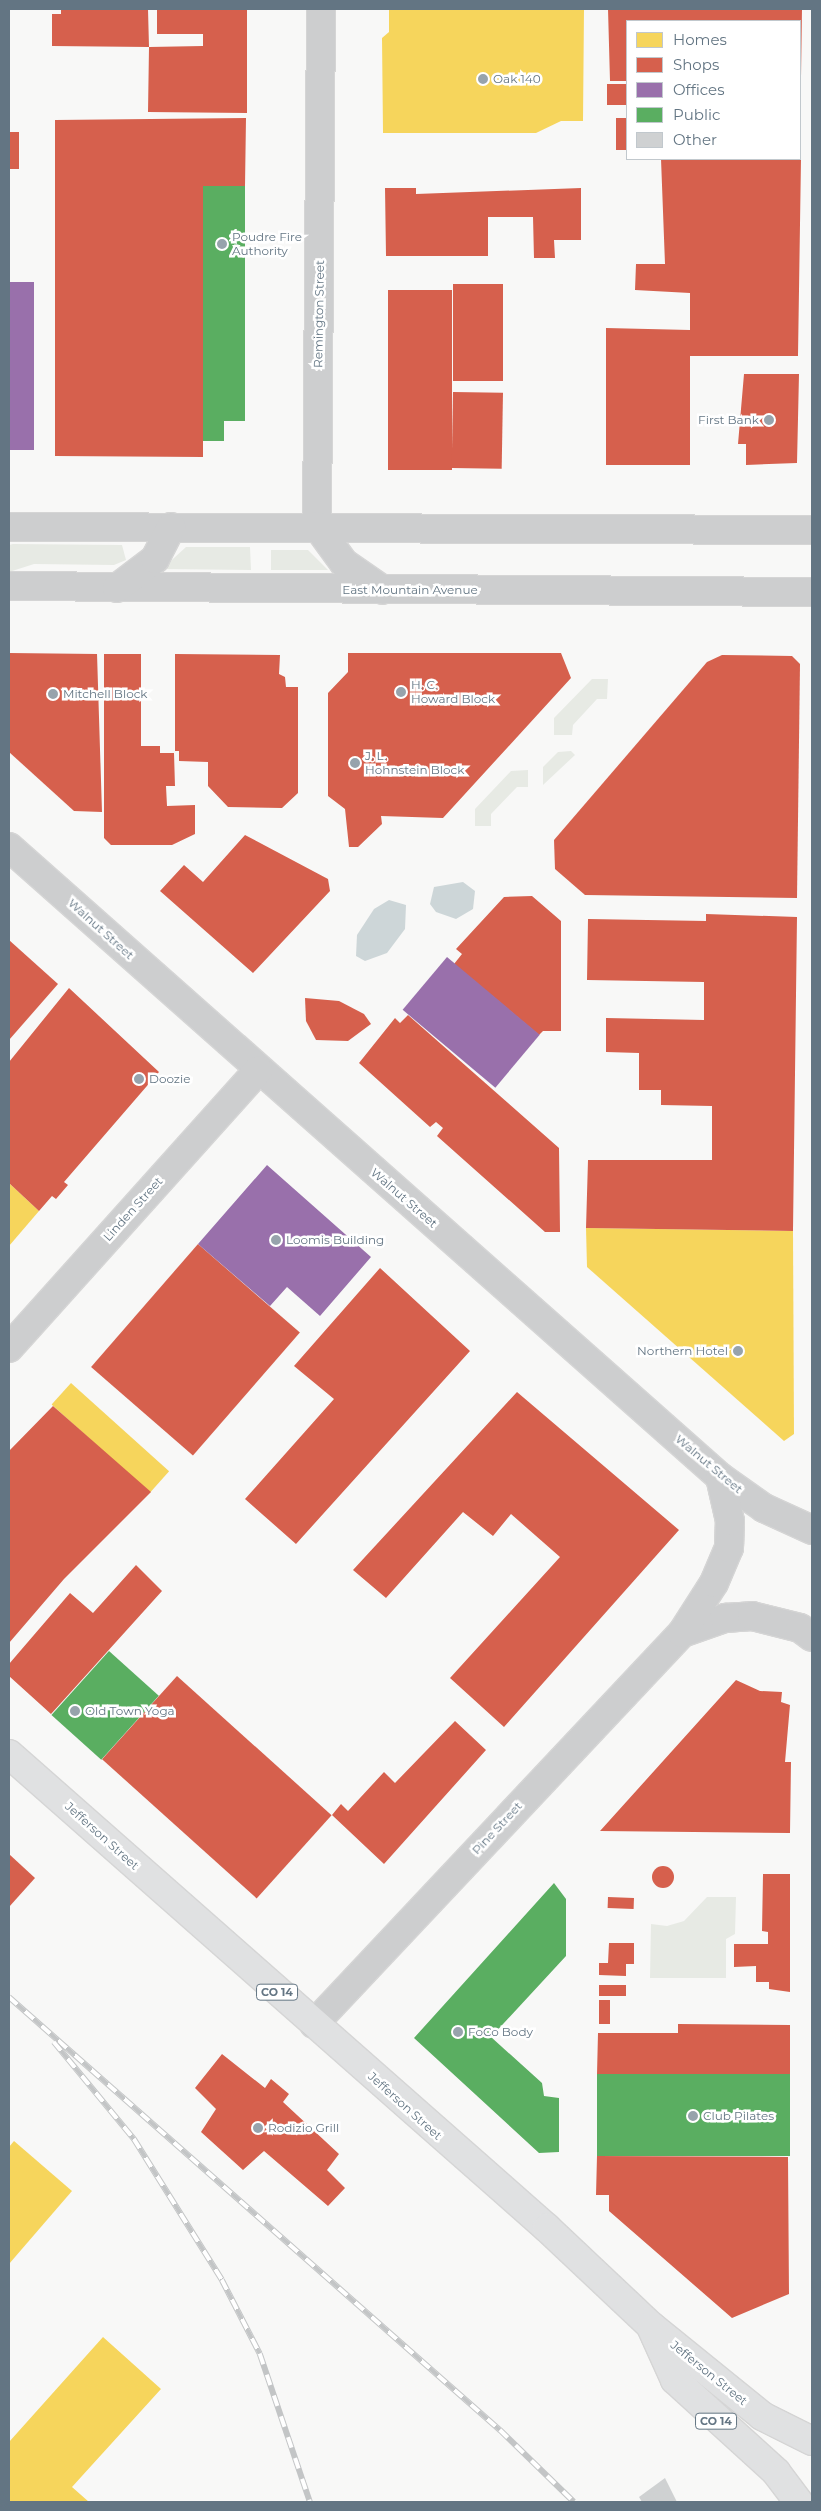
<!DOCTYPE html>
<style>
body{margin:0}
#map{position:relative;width:821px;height:2511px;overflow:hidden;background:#f8f8f7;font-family:Montserrat,sans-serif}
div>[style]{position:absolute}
.green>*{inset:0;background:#e7eae4}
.water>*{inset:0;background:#cdd6d8}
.homes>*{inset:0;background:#f6d55c;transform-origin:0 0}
.shops>*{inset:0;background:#d6604d;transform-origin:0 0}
.round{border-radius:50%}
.offices>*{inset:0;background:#9970ab;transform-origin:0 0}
.public>*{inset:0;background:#5aae61;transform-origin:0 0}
.building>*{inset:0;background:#cfd1d2}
.roads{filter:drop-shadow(1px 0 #d5d5d5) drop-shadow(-1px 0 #d5d5d5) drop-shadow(0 1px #d5d5d5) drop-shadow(0 -1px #d5d5d5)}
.minor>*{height:28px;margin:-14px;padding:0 14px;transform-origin:14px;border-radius:14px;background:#cdcecf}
.highway>*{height:28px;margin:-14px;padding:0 14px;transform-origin:14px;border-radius:14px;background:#e0e1e2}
.rail>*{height:5.5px;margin-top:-2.75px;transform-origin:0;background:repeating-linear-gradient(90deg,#fff 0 11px,#c3c5c6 0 22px);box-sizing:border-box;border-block:1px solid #c3c5c6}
.dots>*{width:14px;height:14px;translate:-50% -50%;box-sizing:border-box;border:2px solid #fff;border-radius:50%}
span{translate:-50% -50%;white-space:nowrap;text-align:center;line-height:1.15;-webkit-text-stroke:5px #fff;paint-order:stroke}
.shield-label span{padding:1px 4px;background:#fff;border:1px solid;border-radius:4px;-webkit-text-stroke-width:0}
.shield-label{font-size:11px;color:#637583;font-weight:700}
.poi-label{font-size:12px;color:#637583}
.left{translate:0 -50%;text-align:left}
.right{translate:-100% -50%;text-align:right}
.street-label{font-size:12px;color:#637583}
.frame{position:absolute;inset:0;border:10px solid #637583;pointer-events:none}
.legend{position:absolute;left:626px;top:20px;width:175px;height:140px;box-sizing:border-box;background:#fff;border:1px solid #c1c8cd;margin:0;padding:6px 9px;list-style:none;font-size:15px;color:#637583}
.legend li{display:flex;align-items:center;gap:10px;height:25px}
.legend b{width:25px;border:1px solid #c1c8cd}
</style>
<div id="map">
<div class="green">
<i style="clip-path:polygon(13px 544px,122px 545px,126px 560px,114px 565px,34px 564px,9px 572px,9px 545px)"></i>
<i style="clip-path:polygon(186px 547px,250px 547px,251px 570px,162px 569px)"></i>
<i style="clip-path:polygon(271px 550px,308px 550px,328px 570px,271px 570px)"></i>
<i style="clip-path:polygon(592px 679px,608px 679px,607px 699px,597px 699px,573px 725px,572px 735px,554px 735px,554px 718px)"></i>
<i style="clip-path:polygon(571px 751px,575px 755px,543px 785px,543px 767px,558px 752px)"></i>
<i style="clip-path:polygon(528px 770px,528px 787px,517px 787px,491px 814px,491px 826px,475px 826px,475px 809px,511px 771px)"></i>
<i style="clip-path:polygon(707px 1897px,736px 1897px,735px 1934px,726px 1939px,726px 1978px,650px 1978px,651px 1924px,667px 1926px,684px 1921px)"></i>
</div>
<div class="water">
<i style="clip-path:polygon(463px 882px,475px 891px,473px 909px,456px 919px,436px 912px,430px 904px,434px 887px)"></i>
<i style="clip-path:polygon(389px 900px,406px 905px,405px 929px,387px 953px,365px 961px,356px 956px,357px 935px,374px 909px)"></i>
</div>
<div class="homes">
<i style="clip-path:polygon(389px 9px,584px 9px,583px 121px,561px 121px,536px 133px,383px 133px,382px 38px,389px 32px)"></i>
<i style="clip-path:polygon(9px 1183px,39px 1211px,9px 1246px)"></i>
<i style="clip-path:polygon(586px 1228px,793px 1231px,794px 1434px,784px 1441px,587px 1267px)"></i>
<i style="left:71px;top:1383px;width:132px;height:29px;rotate:42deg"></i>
<i style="clip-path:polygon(14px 2141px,72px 2191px,9px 2264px,9px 2147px)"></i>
<i style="clip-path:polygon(103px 2337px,161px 2389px,72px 2487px,89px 2502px,9px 2502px,9px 2442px)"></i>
</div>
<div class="shops">
<i style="clip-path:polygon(61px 9px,148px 9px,149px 47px,52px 46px,52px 14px,61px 14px)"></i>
<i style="clip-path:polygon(157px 9px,247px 9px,247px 113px,148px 112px,149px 47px,203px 46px,203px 34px,157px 34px)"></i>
<i style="clip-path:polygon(608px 9px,802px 9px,801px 77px,800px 21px,627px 21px,627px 81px,610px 81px)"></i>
<i style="left:607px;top:84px;width:20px;height:21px"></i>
<i style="clip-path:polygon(246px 118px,245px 186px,203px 186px,203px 457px,55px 456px,55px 120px)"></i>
<i style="left:616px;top:118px;width:11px;height:32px"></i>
<i style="left:9px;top:132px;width:10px;height:37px"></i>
<i style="clip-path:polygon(661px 159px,801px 159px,798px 356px,690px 356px,690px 465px,606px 465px,606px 328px,690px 330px,690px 293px,635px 290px,636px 264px,665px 264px)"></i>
<i style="clip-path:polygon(385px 188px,416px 188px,416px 194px,581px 188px,581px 240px,554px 240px,555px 258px,534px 258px,533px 217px,488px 217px,488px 256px,386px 256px)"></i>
<i style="left:453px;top:284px;width:50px;height:97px"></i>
<i style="left:388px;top:290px;width:64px;height:180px"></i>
<i style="clip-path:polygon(744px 374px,799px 374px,797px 463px,746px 465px,746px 444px,738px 444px)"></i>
<i style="left:453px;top:392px;width:50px;height:76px;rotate:1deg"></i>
<i style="clip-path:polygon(9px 653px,97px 654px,102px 812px,74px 811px,9px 752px)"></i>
<i style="clip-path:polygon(348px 653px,561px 653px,571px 678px,443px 818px,381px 816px,382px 824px,358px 847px,349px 847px,345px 809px,328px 796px,328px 693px,348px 672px)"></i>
<i style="clip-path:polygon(104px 654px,141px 654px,141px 746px,160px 746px,160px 753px,174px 753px,175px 786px,166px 786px,167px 806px,195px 805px,195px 834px,172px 845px,111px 845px,104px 838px)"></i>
<i style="clip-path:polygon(175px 654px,280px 655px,279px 674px,285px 677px,286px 687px,298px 687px,298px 793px,282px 808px,228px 807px,208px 786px,208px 762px,179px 761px,179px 751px,175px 751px)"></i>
<i style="clip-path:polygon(722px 655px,792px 656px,800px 664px,797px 898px,585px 895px,555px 869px,554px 840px,707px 662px)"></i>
<i style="clip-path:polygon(245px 835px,328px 879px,330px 891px,253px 973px,160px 891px,184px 865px,203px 882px)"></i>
<i style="clip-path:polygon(532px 896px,561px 921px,561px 1031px,543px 1031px,539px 1035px,454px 964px,462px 954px,456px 949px,504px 897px)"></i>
<i style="clip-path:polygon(706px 914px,797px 917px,793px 1231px,586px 1228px,588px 1160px,712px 1160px,712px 1106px,661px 1105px,661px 1090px,639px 1090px,639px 1053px,606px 1052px,606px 1018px,704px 1020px,704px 982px,587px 980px,588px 919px,706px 921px)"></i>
<i style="clip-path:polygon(9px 940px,58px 984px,9px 1040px)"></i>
<i style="clip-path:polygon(69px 988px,159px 1072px,64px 1182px,68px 1185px,56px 1199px,52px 1196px,39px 1211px,9px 1183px,9px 1062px)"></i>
<i style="clip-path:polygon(305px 998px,339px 1001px,364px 1014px,371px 1024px,348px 1041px,316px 1040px,306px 1021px)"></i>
<i style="clip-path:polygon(408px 1015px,559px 1148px,560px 1232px,545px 1232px,437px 1136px,443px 1128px,436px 1122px,430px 1127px,359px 1063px,395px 1018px,400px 1023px)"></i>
<i style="left:198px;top:1244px;width:135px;height:163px;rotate:41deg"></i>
<i style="clip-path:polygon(380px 1268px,470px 1351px,296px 1544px,245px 1499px,334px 1399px,294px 1366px)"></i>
<i style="clip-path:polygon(517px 1392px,679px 1530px,504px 1727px,450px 1678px,560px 1557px,511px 1514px,493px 1536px,463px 1512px,386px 1598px,353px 1570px)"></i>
<i style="clip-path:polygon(53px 1406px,151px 1492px,64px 1579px,9px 1643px,9px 1451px)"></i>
<i style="clip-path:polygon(136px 1565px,162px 1591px,51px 1714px,9px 1676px,9px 1664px,70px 1593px,93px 1613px)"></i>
<i style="left:177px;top:1676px;width:208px;height:112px;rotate:42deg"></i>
<i style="clip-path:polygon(736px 1680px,760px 1691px,782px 1692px,781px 1702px,790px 1705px,785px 1762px,791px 1762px,790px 1833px,600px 1831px)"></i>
<i style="clip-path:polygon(455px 1721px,486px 1750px,384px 1864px,332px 1815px,341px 1804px,348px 1811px,384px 1772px,395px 1783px)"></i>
<i style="clip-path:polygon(9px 1854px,35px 1878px,9px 1907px)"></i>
<i class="round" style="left:652px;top:1866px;width:22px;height:22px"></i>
<i style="clip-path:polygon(763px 1874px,790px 1874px,790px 1992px,769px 1989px,769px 1982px,756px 1982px,756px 1966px,734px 1967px,734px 1944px,768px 1944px,768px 1932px,762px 1931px)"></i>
<i style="left:608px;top:1897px;width:26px;height:11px;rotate:2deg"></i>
<i style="clip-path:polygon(609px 1943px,634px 1943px,634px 1964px,626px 1964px,626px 1976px,599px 1975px,599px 1963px,608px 1963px)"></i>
<i style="left:599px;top:1985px;width:27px;height:11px"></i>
<i style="left:599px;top:2000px;width:11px;height:24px"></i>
<i style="clip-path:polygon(678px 2024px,790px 2025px,790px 2075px,597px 2074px,598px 2033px,678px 2033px)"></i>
<i style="clip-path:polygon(222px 2054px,265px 2088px,271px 2079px,289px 2094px,283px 2102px,339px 2154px,327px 2170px,345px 2188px,328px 2206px,264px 2151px,243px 2170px,201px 2132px,216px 2109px,195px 2088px)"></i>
<i style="clip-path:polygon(597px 2156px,788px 2157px,789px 2294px,732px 2318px,609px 2211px,609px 2195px,596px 2195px)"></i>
</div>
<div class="offices">
<i style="left:9px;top:282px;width:25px;height:168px"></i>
<i style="left:447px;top:957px;width:121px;height:69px;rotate:40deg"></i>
<i style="clip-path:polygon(267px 1165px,371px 1257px,320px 1316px,287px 1287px,270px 1306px,198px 1244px)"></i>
</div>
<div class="public">
<i style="clip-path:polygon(203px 186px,245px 186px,245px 421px,224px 421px,224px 441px,203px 441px)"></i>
<i style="left:109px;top:1651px;width:67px;height:86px;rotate:42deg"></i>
<i style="clip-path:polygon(554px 1883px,566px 1899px,566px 1956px,491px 2037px,542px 2083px,544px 2096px,559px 2098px,559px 2152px,539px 2153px,414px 2038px)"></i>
<i style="left:597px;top:2074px;width:193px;height:82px"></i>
</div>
<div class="building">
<i style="clip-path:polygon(665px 2478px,677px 2502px,642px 2502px,639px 2497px)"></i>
</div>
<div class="roads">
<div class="minor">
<i style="left:321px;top:9px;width:517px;rotate:90.44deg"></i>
<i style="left:317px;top:526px;width:46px;rotate:53.9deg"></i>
<i style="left:344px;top:563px;width:47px;rotate:34.7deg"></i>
<i style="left:9px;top:527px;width:803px;rotate:0.21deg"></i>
<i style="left:9px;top:586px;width:803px;rotate:0.43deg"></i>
<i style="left:117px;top:588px;width:48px;rotate:-37.3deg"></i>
<i style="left:155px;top:559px;width:36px;rotate:-63deg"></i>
<i style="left:9px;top:847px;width:950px;rotate:41.54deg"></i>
<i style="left:720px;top:1477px;width:54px;rotate:35.2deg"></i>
<i style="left:764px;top:1508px;width:53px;rotate:24.6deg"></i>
<i style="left:9px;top:1348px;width:373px;rotate:-48.1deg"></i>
<i style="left:682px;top:1633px;width:46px;rotate:-19.2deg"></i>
<i style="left:725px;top:1618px;width:27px;rotate:-4deg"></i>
<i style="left:752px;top:1616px;width:49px;rotate:14deg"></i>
<i style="left:800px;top:1628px;width:15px;rotate:37deg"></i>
<i style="left:314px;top:2024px;width:537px;rotate:-46.74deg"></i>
<i style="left:682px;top:1633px;width:59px;rotate:-57.4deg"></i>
<i style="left:714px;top:1583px;width:38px;rotate:-67deg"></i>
<i style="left:729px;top:1548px;width:27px;rotate:-88deg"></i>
<i style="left:730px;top:1521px;width:45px;rotate:-102.8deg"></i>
</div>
<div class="highway">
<i style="left:9px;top:1754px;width:717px;rotate:41.38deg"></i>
<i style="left:547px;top:2228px;width:143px;rotate:43.3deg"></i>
<i style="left:651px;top:2326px;width:143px;rotate:39deg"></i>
<i style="left:762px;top:2416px;width:56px;rotate:26.6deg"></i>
<i style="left:652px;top:2329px;width:56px;rotate:65.7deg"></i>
<i style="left:675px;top:2380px;width:137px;rotate:42.3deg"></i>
<i style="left:776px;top:2472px;width:38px;rotate:53deg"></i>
</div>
</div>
<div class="rail">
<i style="left:9px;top:1997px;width:655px;rotate:41.41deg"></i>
<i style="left:500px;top:2430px;width:103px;rotate:44.2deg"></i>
<i style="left:54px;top:2042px;width:126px;rotate:50.5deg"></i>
<i style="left:134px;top:2139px;width:166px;rotate:58deg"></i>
<i style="left:222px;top:2280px;width:83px;rotate:62.8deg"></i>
<i style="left:260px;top:2354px;width:156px;rotate:71.3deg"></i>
</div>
<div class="dots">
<i style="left:483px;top:79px;background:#97a3ac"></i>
<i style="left:222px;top:244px;background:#97a3ac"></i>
<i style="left:769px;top:420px;background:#97a3ac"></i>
<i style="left:401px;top:692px;background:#97a3ac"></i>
<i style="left:53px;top:694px;background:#97a3ac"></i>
<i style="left:355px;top:763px;background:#97a3ac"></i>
<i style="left:139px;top:1079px;background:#97a3ac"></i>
<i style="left:276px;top:1240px;background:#97a3ac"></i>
<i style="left:738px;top:1351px;background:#97a3ac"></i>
<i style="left:75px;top:1711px;background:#97a3ac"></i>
<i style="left:458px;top:2032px;background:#97a3ac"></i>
<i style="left:693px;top:2116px;background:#97a3ac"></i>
<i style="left:258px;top:2128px;background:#97a3ac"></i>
</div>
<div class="shield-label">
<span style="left:277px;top:1992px">CO 14</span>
<span style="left:716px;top:2421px">CO 14</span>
</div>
<div class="poi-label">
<span class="left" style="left:493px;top:79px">Oak 140</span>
<span class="left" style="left:232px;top:244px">Poudre Fire<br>Authority</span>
<span class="right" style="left:759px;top:420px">First Bank</span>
<span class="left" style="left:411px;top:692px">H. C.<br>Howard Block</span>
<span class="left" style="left:63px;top:694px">Mitchell Block</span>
<span class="left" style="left:365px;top:763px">J. L.<br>Hohnstein Block</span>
<span class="left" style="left:149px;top:1079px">Doozie</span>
<span class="left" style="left:286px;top:1240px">Loomis Building</span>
<span class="right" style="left:728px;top:1351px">Northern Hotel</span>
<span class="left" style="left:85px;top:1711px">Old Town Yoga</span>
<span class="left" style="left:468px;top:2032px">FoCo Body</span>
<span class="left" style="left:703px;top:2116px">Club Pilates</span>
<span class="left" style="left:268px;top:2128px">Rodizio Grill</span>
</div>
<div class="street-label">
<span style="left:319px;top:314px;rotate:-89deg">Remington Street</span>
<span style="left:410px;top:590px">East Mountain Avenue</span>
<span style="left:101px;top:929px;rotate:42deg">Walnut Street</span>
<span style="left:404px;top:1198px;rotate:41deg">Walnut Street</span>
<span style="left:133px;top:1209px;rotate:-48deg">Linden Street</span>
<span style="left:709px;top:1464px;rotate:40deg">Walnut Street</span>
<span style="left:497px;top:1828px;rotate:-47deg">Pine Street</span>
<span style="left:102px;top:1836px;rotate:42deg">Jefferson Street</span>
<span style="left:405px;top:2106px;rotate:42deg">Jefferson Street</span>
<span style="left:709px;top:2373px;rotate:39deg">Jefferson Street</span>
</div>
<div class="frame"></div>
<ul class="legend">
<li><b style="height:14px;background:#f6d55c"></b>Homes</li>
<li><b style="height:14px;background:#d6604d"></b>Shops</li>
<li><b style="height:14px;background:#9970ab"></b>Offices</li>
<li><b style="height:14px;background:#5aae61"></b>Public</li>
<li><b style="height:14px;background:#cfd1d2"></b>Other</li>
</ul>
</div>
